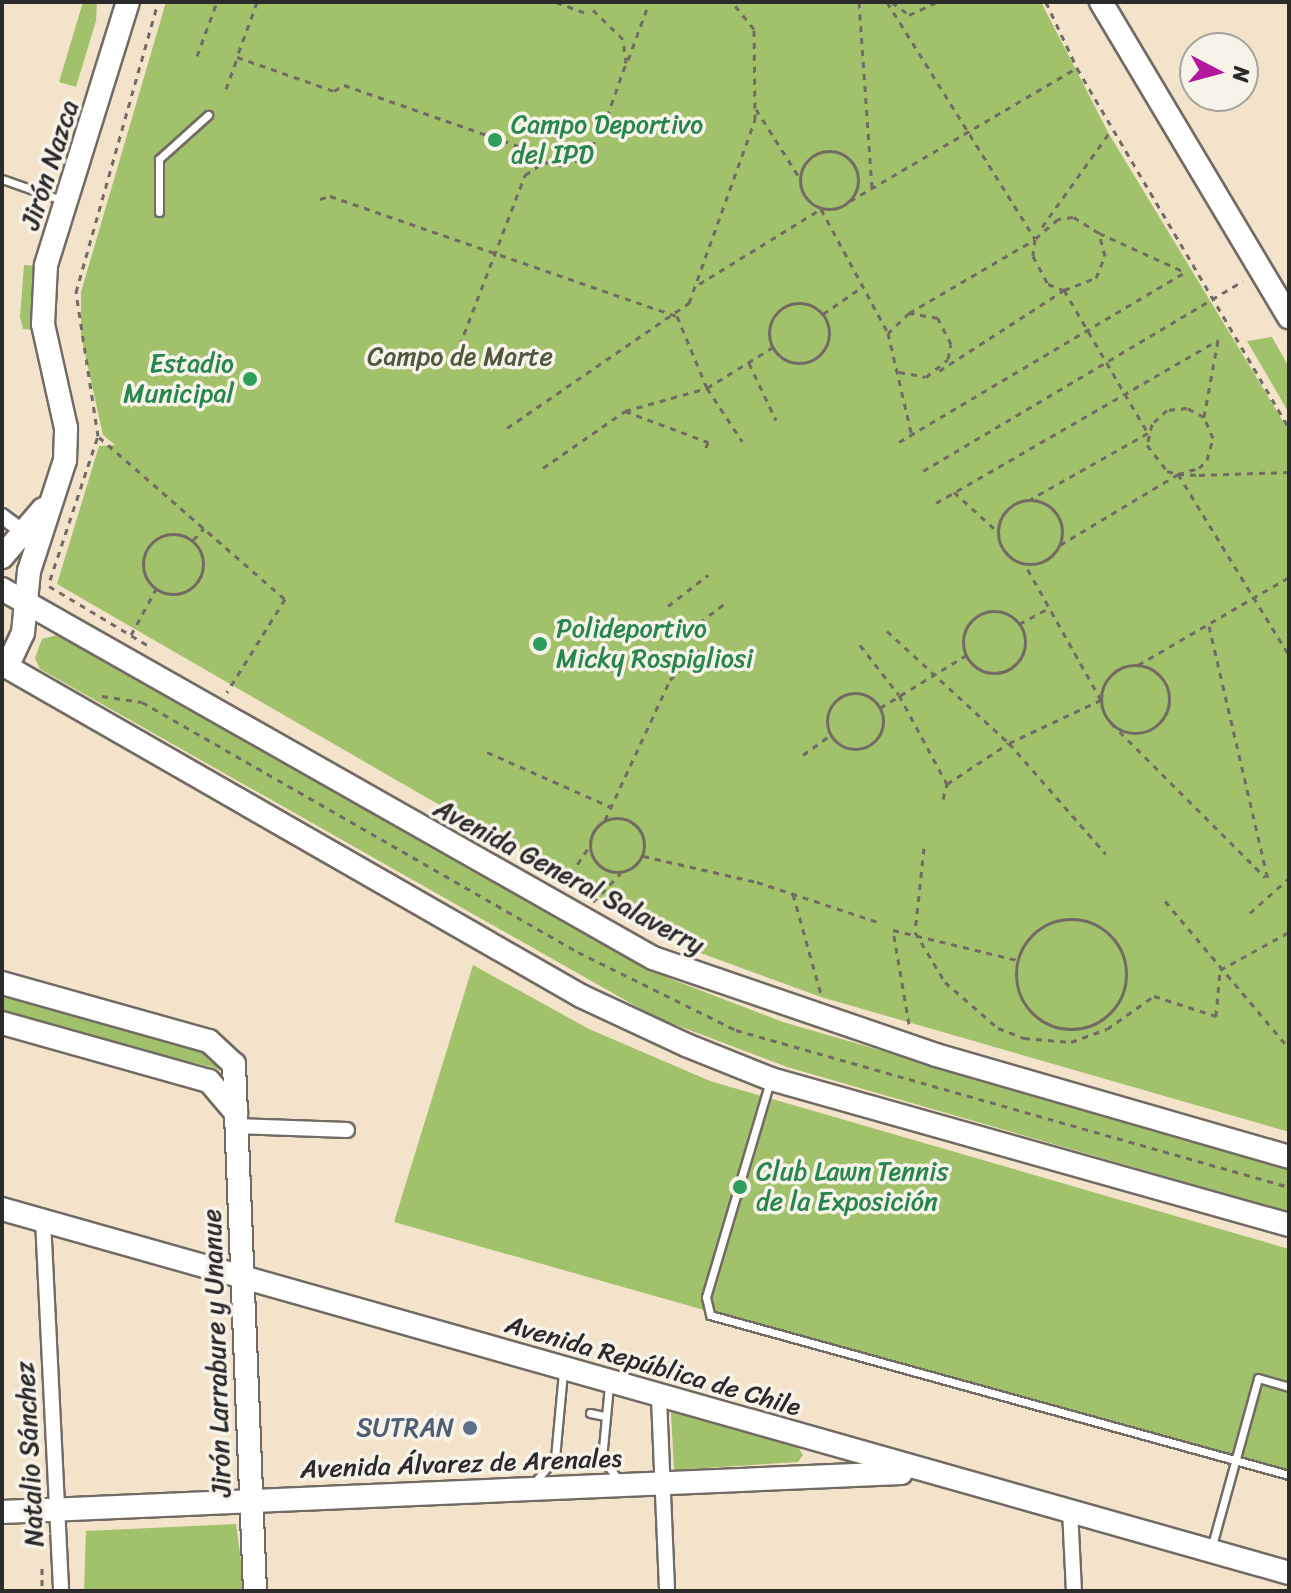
<!DOCTYPE html>
<meta charset="utf-8">
<style>
body{margin:0}
#map{position:relative;width:1291px;height:1593px;overflow:hidden;background:#f4e3cb;font-family:Sriracha,sans-serif}
div>[style]{position:absolute}
.green>*{inset:0;background:#a1c16a}
.path>*{height:3px;margin-top:-1.5px;transform-origin:0;background:repeating-linear-gradient(90deg,#716b63 0 6px,transparent 0 12px)}
.path>.ring{margin:-1.5px;padding:0;box-sizing:content-box;background:none;border:3px solid #716b63;border-radius:50%}
.roads{filter:drop-shadow(2px 0 #716b63) drop-shadow(-2px 0 #716b63) drop-shadow(0 2px #716b63) drop-shadow(0 -2px #716b63)}
.lane>*{height:7px;margin:-3.5px;padding:0 3.5px;transform-origin:3.5px;border-radius:3.5px;background:#fff}
.street>*{height:14px;margin:-7px;padding:0 7px;transform-origin:7px;border-radius:7px;background:#fff}
.secondary>*{height:22px;margin:-11px;padding:0 11px;transform-origin:11px;border-radius:11px;background:#fff}
.dots>*{width:22px;height:22px;translate:-50% -50%;box-sizing:border-box;border:4px solid #f7f3e8;border-radius:50%}
span{translate:-50% -50%;white-space:nowrap;text-align:center;line-height:1.15;-webkit-text-stroke:7px #f7f3e8;paint-order:stroke}
.leisure-label{font-size:26px;color:#27864d}
.left{translate:0 -50%;text-align:left}
.right{translate:-100% -50%;text-align:right}
.street-label{font-size:26px;color:#2b2b2b}
.park-label{font-size:26px;color:#4e583e}
.service-label{font-size:26px;color:#4e5e75}
.frame{position:absolute;inset:0;border:4px solid #2b2b2b;pointer-events:none}
.north{position:absolute;left:1179px;top:32px;width:80px;height:80px;box-sizing:border-box;background:#f7f3e8;border:2px solid #a5a39c;border-radius:50%;rotate:96deg;font-size:22px;font-weight:700;line-height:32px;text-align:center;color:#2b2b2b}
.north::after{content:'';display:block;margin:auto;width:28px;height:36px;background:#b5179e;clip-path:polygon(50% 0,100% 100%,50% 72%,0 100%)}
</style>
<div id="map">
<div class="green">
<i style="clip-path:polygon(83px 2px,97px 2px,96px 21px,76px 87px,59px 82px)"></i>
<i style="clip-path:polygon(166px 2px,1041px 2px,1109px 134px,1289px 431px,1289px 1132px,821px 997px,687px 948px,57px 584px,99px 446px,115px 445px,103px 435px,81px 336px,81px 292px)"></i>
<i style="clip-path:polygon(24px 265px,40px 266px,36px 330px,23px 329px,20px 317px)"></i>
<i style="clip-path:polygon(1272px 337px,1289px 367px,1289px 413px,1247px 341px)"></i>
<i style="clip-path:polygon(65px 633px,671px 979px,783px 1022px,1289px 1169px,1289px 1212px,787px 1067px,655px 1017px,40px 669px,35px 658px,42px 639px)"></i>
<i style="clip-path:polygon(473px 965px,589px 1029px,710px 1081px,1289px 1249px,1289px 1476px,394px 1222px)"></i>
<i style="clip-path:polygon(2px 988px,214px 1048px,219px 1069px,2px 1016px)"></i>
<i style="clip-path:polygon(671px 1412px,797px 1446px,803px 1455px,798px 1462px,674px 1470px)"></i>
<i style="clip-path:polygon(236px 1524px,245px 1591px,84px 1591px,86px 1531px)"></i>
</div>
<div class="path">
<i style="left:257px;top:2px;width:59px;rotate:110deg"></i>
<i style="left:237px;top:57px;width:103px;rotate:19.3deg"></i>
<i style="left:334px;top:91px;width:12px;rotate:-31deg"></i>
<i style="left:344px;top:85px;width:212px;rotate:19.3deg"></i>
<i style="left:556px;top:2px;width:30px;rotate:20deg"></i>
<i style="left:859px;top:2px;width:185px;rotate:86deg"></i>
<i style="left:887px;top:2px;width:279px;rotate:58deg"></i>
<i style="left:892px;top:2px;width:21px;rotate:37deg"></i>
<i style="left:909px;top:15px;width:31px;rotate:-25deg"></i>
<i style="left:1046px;top:2px;width:73px;rotate:64.8deg"></i>
<i style="left:1077px;top:68px;width:418px;rotate:59.5deg"></i>
<i style="left:197px;top:56px;width:58px;rotate:-69.7deg"></i>
<i style="left:628px;top:60px;width:61px;rotate:-69.8deg"></i>
<i style="left:226px;top:89px;width:33px;rotate:-70deg"></i>
<i style="left:756px;top:109px;width:80px;rotate:57.7deg"></i>
<i class="ring" style="left:800px;top:151px;width:55px;height:55px"></i>
<i style="left:320px;top:199px;width:10px;rotate:-17deg"></i>
<i style="left:330px;top:196px;width:367px;rotate:19.1deg"></i>
<i style="left:677px;top:316px;width:78px;rotate:67.4deg"></i>
<i style="left:707px;top:388px;width:64px;rotate:56.6deg"></i>
<i style="left:850px;top:201px;width:263px;rotate:-30.4deg"></i>
<i style="left:1042px;top:227px;width:120px;rotate:-54.5deg"></i>
<i style="left:1099px;top:233px;width:94px;rotate:24.4deg"></i>
<i style="left:699px;top:284px;width:143px;rotate:-31.6deg"></i>
<i style="left:821px;top:209px;width:141px;rotate:61.6deg"></i>
<i class="ring" style="left:769px;top:303px;width:57px;height:57px"></i>
<i style="left:909px;top:313px;width:145px;rotate:-30.3deg"></i>
<i style="left:823px;top:314px;width:47px;rotate:-34.7deg"></i>
<i style="left:749px;top:363px;width:63px;rotate:64.7deg"></i>
<i style="left:451px;top:368px;width:207px;rotate:-69deg"></i>
<i style="left:525px;top:175px;width:23px;rotate:-34deg"></i>
<i style="left:544px;top:162px;width:20px;rotate:11deg"></i>
<i style="left:564px;top:166px;width:23px;rotate:-23deg"></i>
<i style="left:585px;top:157px;width:34px;rotate:-58deg"></i>
<i style="left:603px;top:128px;width:69px;rotate:-70.5deg"></i>
<i style="left:626px;top:63px;width:24px;rotate:-97deg"></i>
<i style="left:623px;top:39px;width:47px;rotate:-135.9deg"></i>
<i style="left:939px;top:371px;width:149px;rotate:-32.9deg"></i>
<i style="left:1064px;top:290px;width:34px;rotate:-21deg"></i>
<i style="left:1096px;top:278px;width:24px;rotate:-68deg"></i>
<i style="left:1105px;top:256px;width:24px;rotate:-105deg"></i>
<i style="left:1099px;top:233px;width:31px;rotate:-148deg"></i>
<i style="left:1073px;top:217px;width:15px;rotate:172deg"></i>
<i style="left:1058px;top:219px;width:30px;rotate:139deg"></i>
<i style="left:1035px;top:239px;width:17px;rotate:97deg"></i>
<i style="left:1033px;top:256px;width:32px;rotate:62deg"></i>
<i style="left:1048px;top:284px;width:17px;rotate:21deg"></i>
<i style="left:1064px;top:290px;width:166px;rotate:59.6deg"></i>
<i style="left:1148px;top:433px;width:134px;rotate:150.6deg"></i>
<i style="left:899px;top:372px;width:27px;rotate:10deg"></i>
<i style="left:926px;top:377px;width:28px;rotate:-39deg"></i>
<i style="left:948px;top:359px;width:15px;rotate:-79deg"></i>
<i style="left:951px;top:344px;width:29px;rotate:-117deg"></i>
<i style="left:938px;top:318px;width:29px;rotate:-170deg"></i>
<i style="left:909px;top:313px;width:29px;rotate:136deg"></i>
<i style="left:888px;top:333px;width:102px;rotate:76.9deg"></i>
<i style="left:625px;top:411px;width:89px;rotate:20.5deg"></i>
<i style="left:708px;top:442px;width:12px;rotate:110deg"></i>
<i style="left:1204px;top:417px;width:78px;rotate:-79.7deg"></i>
<i style="left:507px;top:428px;width:221px;rotate:-34.5deg"></i>
<i style="left:689px;top:303px;width:195px;rotate:-70.2deg"></i>
<i style="left:755px;top:120px;width:91px;rotate:-90.6deg"></i>
<i style="left:754px;top:29px;width:35px;rotate:-129deg"></i>
<i style="left:99px;top:437px;width:247px;rotate:41.1deg"></i>
<i style="left:285px;top:599px;width:110px;rotate:121.9deg"></i>
<i style="left:899px;top:442px;width:333px;rotate:-30.7deg"></i>
<i style="left:543px;top:468px;width:100px;rotate:-34.8deg"></i>
<i style="left:625px;top:411px;width:85px;rotate:-15.7deg"></i>
<i style="left:707px;top:388px;width:78px;rotate:-31.8deg"></i>
<i style="left:923px;top:471px;width:372px;rotate:-30.7deg"></i>
<i style="left:1178px;top:474px;width:212px;rotate:58.5deg"></i>
<i style="left:954px;top:492px;width:59px;rotate:42.3deg"></i>
<i class="ring" style="left:998px;top:500px;width:61px;height:61px"></i>
<i style="left:936px;top:503px;width:326px;rotate:-30deg"></i>
<i class="ring" style="left:143px;top:534px;width:57px;height:57px"></i>
<i style="left:193px;top:540px;width:16px;rotate:-47deg"></i>
<i style="left:1060px;top:545px;width:138px;rotate:-31deg"></i>
<i style="left:1178px;top:474px;width:22px;rotate:-16deg"></i>
<i style="left:1199px;top:468px;width:11px;rotate:-45deg"></i>
<i style="left:1207px;top:460px;width:23px;rotate:-75deg"></i>
<i style="left:1213px;top:438px;width:23px;rotate:-113deg"></i>
<i style="left:1204px;top:417px;width:19px;rotate:-152deg"></i>
<i style="left:1187px;top:408px;width:20px;rotate:174deg"></i>
<i style="left:1167px;top:410px;width:21px;rotate:137deg"></i>
<i style="left:1152px;top:424px;width:22px;rotate:103deg"></i>
<i style="left:1147px;top:445px;width:33px;rotate:52deg"></i>
<i style="left:1167px;top:471px;width:11px;rotate:15deg"></i>
<i style="left:1178px;top:474px;width:21px;rotate:3deg"></i>
<i style="left:1199px;top:475px;width:90px;rotate:-1.9deg"></i>
<i style="left:50px;top:580px;width:152px;rotate:-71.6deg"></i>
<i style="left:98px;top:436px;width:146px;rotate:-98.7deg"></i>
<i style="left:76px;top:292px;width:301px;rotate:-74.2deg"></i>
<i style="left:49px;top:586px;width:120px;rotate:31deg"></i>
<i style="left:668px;top:606px;width:51px;rotate:-37.8deg"></i>
<i class="ring" style="left:963px;top:611px;width:59px;height:59px"></i>
<i style="left:1019px;top:624px;width:32px;rotate:-28deg"></i>
<i style="left:1209px;top:626px;width:260px;rotate:76.9deg"></i>
<i style="left:690px;top:630px;width:43px;rotate:-37.4deg"></i>
<i style="left:887px;top:631px;width:166px;rotate:42.6deg"></i>
<i style="left:1009px;top:743px;width:147px;rotate:48.9deg"></i>
<i style="left:131px;top:635px;width:52px;rotate:-61.5deg"></i>
<i style="left:860px;top:645px;width:63px;rotate:52deg"></i>
<i style="left:899px;top:695px;width:101px;rotate:61.7deg"></i>
<i style="left:1138px;top:665px;width:175px;rotate:-30.2deg"></i>
<i class="ring" style="left:1101px;top:665px;width:65px;height:65px"></i>
<i class="ring" style="left:827px;top:693px;width:53px;height:53px"></i>
<i style="left:102px;top:696px;width:40px;rotate:8.5deg"></i>
<i style="left:142px;top:702px;width:503px;rotate:29.83deg"></i>
<i style="left:578px;top:952px;width:176px;rotate:26.3deg"></i>
<i style="left:736px;top:1030px;width:575px;rotate:15.85deg"></i>
<i style="left:880px;top:708px;width:100px;rotate:-31.5deg"></i>
<i style="left:1111px;top:723px;width:218px;rotate:45deg"></i>
<i style="left:487px;top:752px;width:136px;rotate:23.9deg"></i>
<i style="left:803px;top:755px;width:34px;rotate:-36deg"></i>
<i style="left:943px;top:799px;width:16px;rotate:-75deg"></i>
<i style="left:947px;top:784px;width:74px;rotate:-33.5deg"></i>
<i style="left:1009px;top:743px;width:102px;rotate:-25.1deg"></i>
<i style="left:1101px;top:700px;width:157px;rotate:-119.3deg"></i>
<i class="ring" style="left:590px;top:818px;width:51px;height:51px"></i>
<i style="left:605px;top:820px;width:154px;rotate:-65.1deg"></i>
<i style="left:670px;top:680px;width:48px;rotate:-45deg"></i>
<i style="left:924px;top:848px;width:84px;rotate:96.1deg"></i>
<i style="left:915px;top:932px;width:58px;rotate:59deg"></i>
<i style="left:945px;top:982px;width:70px;rotate:41deg"></i>
<i style="left:998px;top:1028px;width:28px;rotate:21deg"></i>
<i style="left:1024px;top:1038px;width:47px;rotate:4.9deg"></i>
<i style="left:1071px;top:1042px;width:38px;rotate:-20deg"></i>
<i style="left:1107px;top:1029px;width:57px;rotate:-35.1deg"></i>
<i style="left:1154px;top:996px;width:65px;rotate:17.9deg"></i>
<i style="left:1216px;top:1016px;width:46px;rotate:-85deg"></i>
<i style="left:1220px;top:970px;width:79px;rotate:-28.8deg"></i>
<i style="left:643px;top:856px;width:117px;rotate:12.8deg"></i>
<i style="left:757px;top:882px;width:127px;rotate:18.3deg"></i>
<i style="left:564px;top:884px;width:45px;rotate:-56deg"></i>
<i style="left:793px;top:894px;width:104px;rotate:74.4deg"></i>
<i style="left:1165px;top:901px;width:192px;rotate:49.9deg"></i>
<i style="left:593px;top:902px;width:40px;rotate:-46deg"></i>
<i style="left:1250px;top:913px;width:52px;rotate:-41.9deg"></i>
<i class="ring" style="left:1016px;top:919px;width:107px;height:107px"></i>
<i style="left:909px;top:1024px;width:95px;rotate:-99.7deg"></i>
<i style="left:893px;top:930px;width:128px;rotate:13.6deg"></i>
<i style="left:42px;top:1568px;width:23px;rotate:90deg"></i>
</div>
<div class="roads">
<div class="lane">
<i style="left:2px;top:179px;width:66px;rotate:19.5deg"></i>
<i style="left:159px;top:212px;width:53px;rotate:-90deg"></i>
<i style="left:159px;top:159px;width:66px;rotate:-41.9deg"></i>
<i style="left:770px;top:1081px;width:225px;rotate:106.5deg"></i>
<i style="left:706px;top:1297px;width:18px;rotate:77deg"></i>
<i style="left:710px;top:1315px;width:601px;rotate:15.45deg"></i>
<i style="left:590px;top:1413px;width:14px;rotate:12deg"></i>
<i style="left:555px;top:1458px;width:86px;rotate:-84.7deg"></i>
<i style="left:592px;top:1458px;width:10px;rotate:6deg"></i>
<i style="left:602px;top:1459px;width:27px;rotate:51deg"></i>
<i style="left:602px;top:1459px;width:74px;rotate:-84.6deg"></i>
<i style="left:534px;top:1483px;width:33px;rotate:-50deg"></i>
<i style="left:555px;top:1458px;width:13px"></i>
<i style="left:1211px;top:1549px;width:177px;rotate:-74.6deg"></i>
<i style="left:1258px;top:1378px;width:32px;rotate:16deg"></i>
</div>
<div class="street">
<i style="left:2px;top:516px;width:31px;rotate:37deg"></i>
<i style="left:236px;top:1126px;width:111px;rotate:2.1deg"></i>
<i style="left:43px;top:1220px;width:371px;rotate:87.2deg"></i>
<i style="left:659px;top:1398px;width:193px;rotate:87.6deg"></i>
<i style="left:1070px;top:1510px;width:81px;rotate:87.2deg"></i>
</div>
<div class="secondary">
<i style="left:1101px;top:2px;width:367px;rotate:59.2deg"></i>
<i style="left:2px;top:557px;width:63px;rotate:-49.5deg"></i>
<i style="left:2px;top:589px;width:748px;rotate:29.55deg"></i>
<i style="left:653px;top:958px;width:299px;rotate:18.9deg"></i>
<i style="left:936px;top:1055px;width:367px;rotate:16.1deg"></i>
<i style="left:2px;top:664px;width:667px;rotate:29.83deg"></i>
<i style="left:581px;top:996px;width:116px;rotate:25deg"></i>
<i style="left:686px;top:1045px;width:92px;rotate:21.8deg"></i>
<i style="left:771px;top:1079px;width:538px;rotate:15.74deg"></i>
<i style="left:7px;top:667px;width:38px;rotate:-65deg"></i>
<i style="left:23px;top:633px;width:62px;rotate:-84.5deg"></i>
<i style="left:29px;top:571px;width:117px;rotate:-72deg"></i>
<i style="left:65px;top:460px;width:32px;rotate:-88deg"></i>
<i style="left:66px;top:428px;width:107px;rotate:-102.5deg"></i>
<i style="left:43px;top:324px;width:59px;rotate:-87.1deg"></i>
<i style="left:46px;top:265px;width:275px;rotate:-72.7deg"></i>
<i style="left:2px;top:983px;width:215px;rotate:15.7deg"></i>
<i style="left:209px;top:1041px;width:34px;rotate:43deg"></i>
<i style="left:234px;top:1064px;width:527px;rotate:87.72deg"></i>
<i style="left:2px;top:1023px;width:215px;rotate:15.7deg"></i>
<i style="left:209px;top:1081px;width:42px;rotate:49.8deg"></i>
<i style="left:2px;top:1209px;width:1337px;rotate:15.79deg"></i>
<i style="left:2px;top:1512px;width:900px;rotate:-2.48deg"></i>
</div>
</div>
<div class="dots">
<i style="left:495px;top:140px;background:#2e9e5b"></i>
<i style="left:250px;top:379px;background:#2e9e5b"></i>
<i style="left:540px;top:644px;background:#2e9e5b"></i>
<i style="left:740px;top:1187px;background:#2e9e5b"></i>
<i style="left:470px;top:1428px;background:#5c6f8a"></i>
</div>
<div class="leisure-label">
<span class="left" style="left:511px;top:140px">Campo Deportivo<br>del IPD</span>
<span class="right" style="left:234px;top:379px">Estadio<br>Municipal</span>
<span class="left" style="left:556px;top:644px">Polideportivo<br>Micky Rospigliosi</span>
<span class="left" style="left:756px;top:1187px">Club Lawn Tennis<br>de la Exposición</span>
</div>
<div class="street-label">
<span style="left:50px;top:165px;rotate:-72deg">Jirón Nazca</span>
<span style="left:569px;top:877px;rotate:28deg">Avenida General Salaverry</span>
<span style="left:217px;top:1353px;rotate:-92deg">Jirón Larrabure y Unanue</span>
<span style="left:653px;top:1366px;rotate:16deg">Avenida República de Chile</span>
<span style="left:30px;top:1454px;rotate:-93deg">Natalio Sánchez</span>
<span style="left:461px;top:1464px;rotate:-2deg">Avenida Álvarez de Arenales</span>
</div>
<div class="park-label">
<span style="left:460px;top:357px">Campo de Marte</span>
</div>
<div class="service-label">
<span class="right" style="left:454px;top:1428px">SUTRAN</span>
</div>
<div class="frame"></div>
<div class="north">N</div>
</div>
